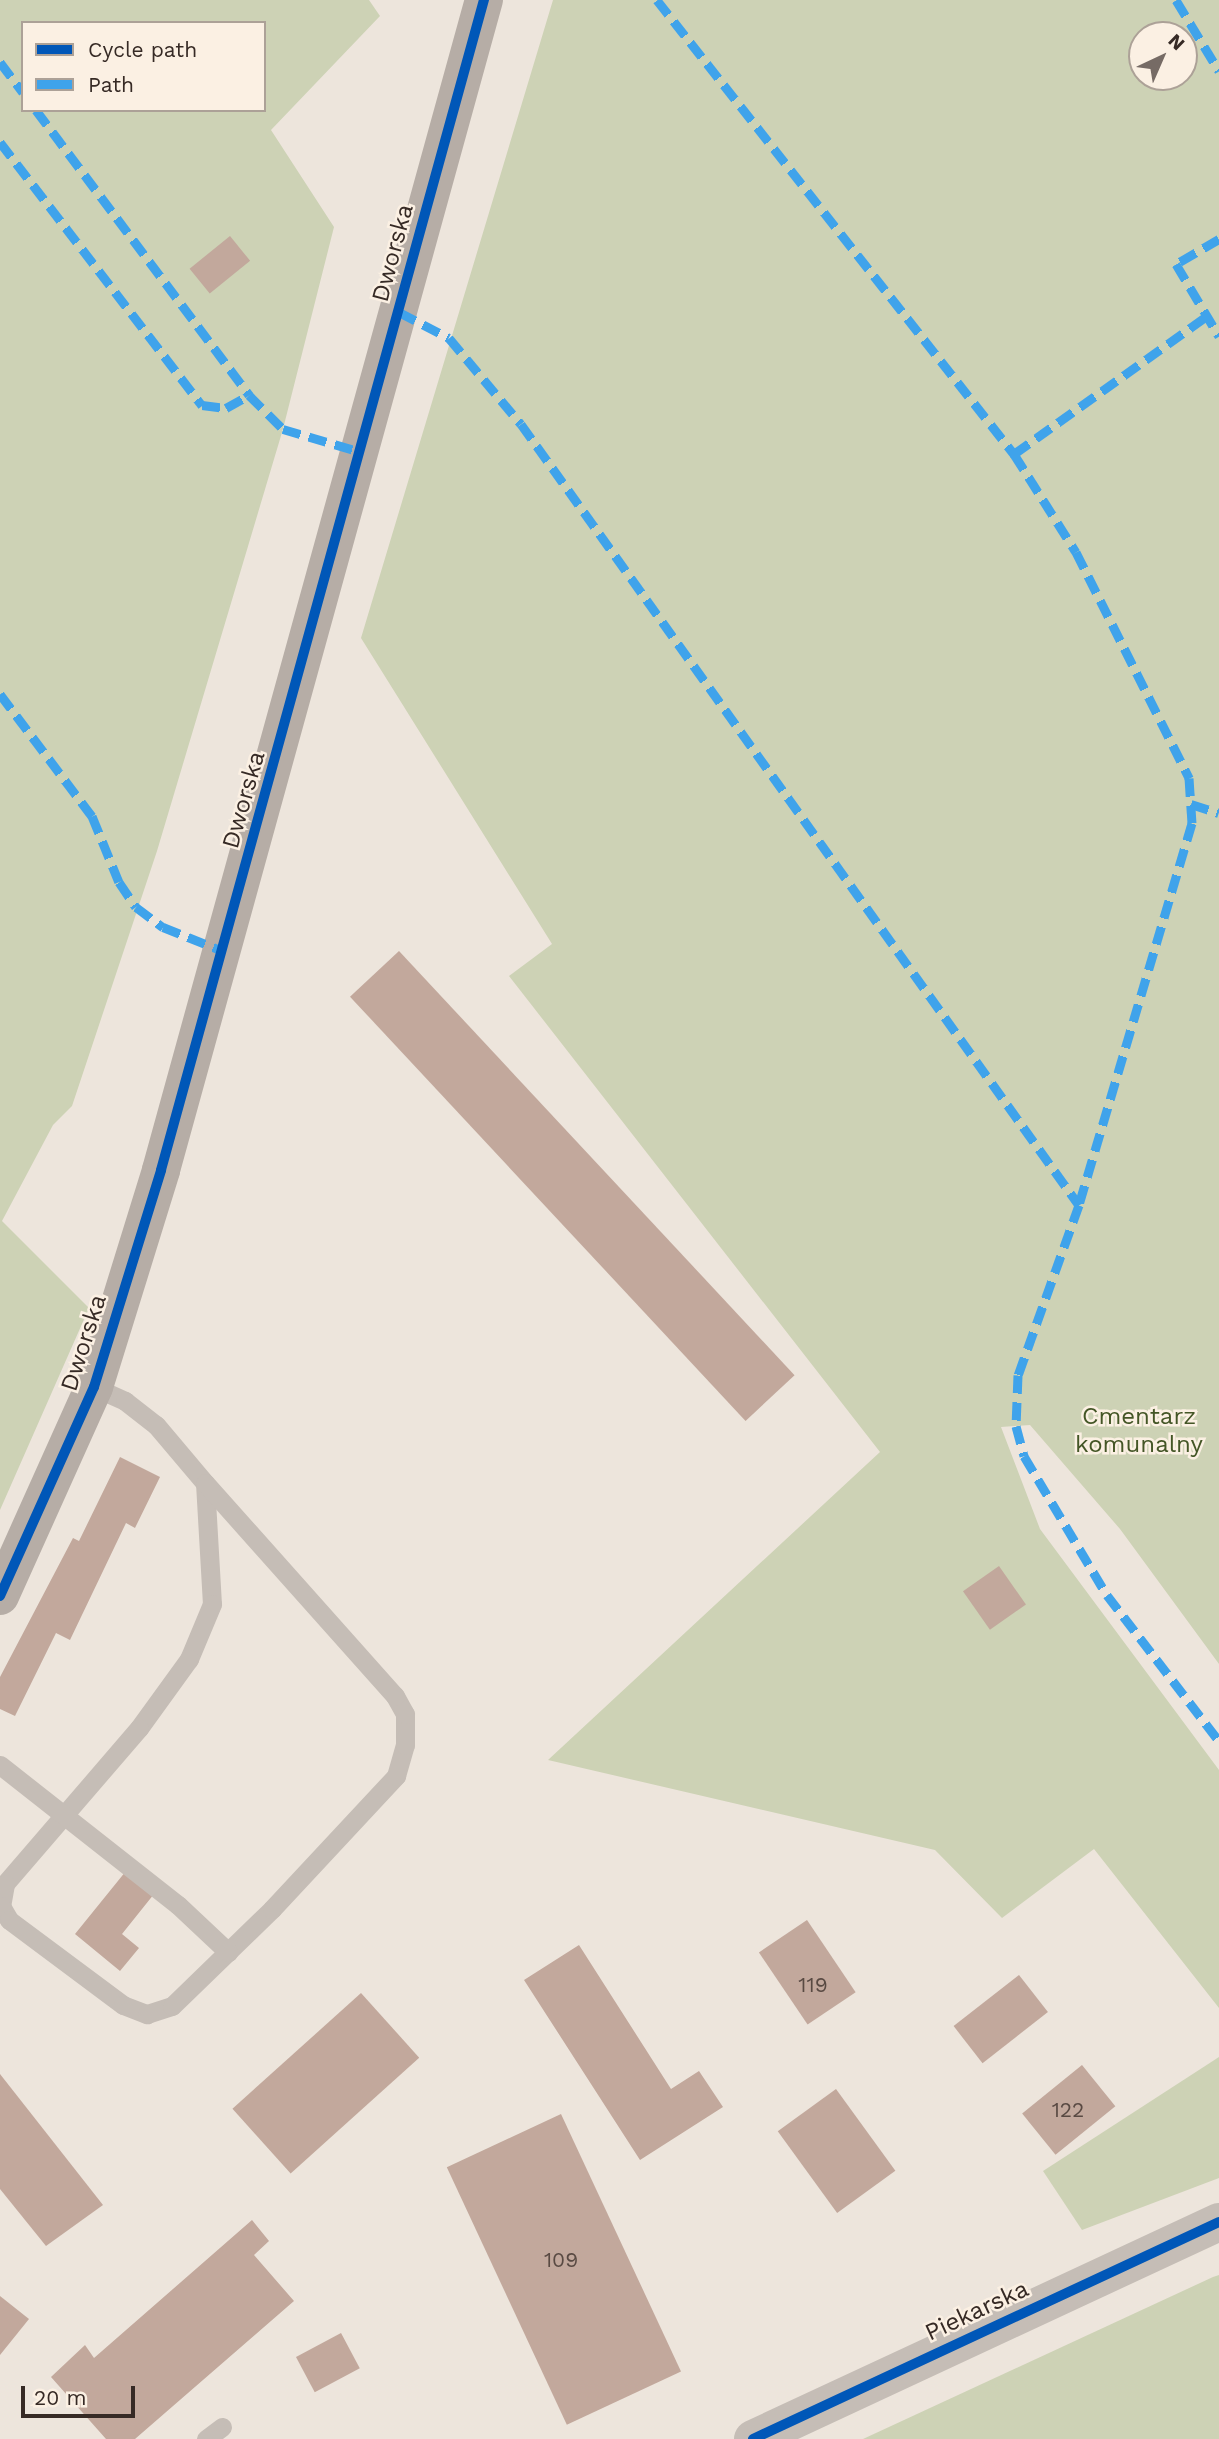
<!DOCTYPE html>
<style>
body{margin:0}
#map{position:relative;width:1219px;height:2439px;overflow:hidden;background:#ede5dc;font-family:"Work Sans",sans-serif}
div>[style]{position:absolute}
.green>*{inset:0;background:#cdd2b5}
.building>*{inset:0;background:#c2a89c;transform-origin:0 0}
.lane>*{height:19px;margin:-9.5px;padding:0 9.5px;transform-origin:9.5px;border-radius:9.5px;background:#c5bdb6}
.street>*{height:38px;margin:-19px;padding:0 19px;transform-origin:19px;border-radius:19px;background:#c5bdb6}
.secondary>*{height:38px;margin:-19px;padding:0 19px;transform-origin:19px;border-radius:19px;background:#b6ada6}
.quiet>*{height:9px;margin-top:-4.5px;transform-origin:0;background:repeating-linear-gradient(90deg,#3fa3eb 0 18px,transparent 0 27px)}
.cycleway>*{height:10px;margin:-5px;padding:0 5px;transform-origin:5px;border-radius:5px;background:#0057b8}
span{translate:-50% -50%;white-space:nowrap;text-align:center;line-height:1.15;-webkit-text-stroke:5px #fbf0e3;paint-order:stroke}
.number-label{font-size:21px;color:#594a43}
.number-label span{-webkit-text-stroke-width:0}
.street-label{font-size:24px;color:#362a25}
.park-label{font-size:24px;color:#445626}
.legend{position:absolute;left:21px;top:21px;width:245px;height:91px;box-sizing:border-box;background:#fbf0e3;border:2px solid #aca197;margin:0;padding:9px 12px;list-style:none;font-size:21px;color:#362a25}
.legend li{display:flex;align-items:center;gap:14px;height:35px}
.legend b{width:35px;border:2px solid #aca197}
.north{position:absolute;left:1128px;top:21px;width:70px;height:70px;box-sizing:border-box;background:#fbf0e3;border:2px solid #aca197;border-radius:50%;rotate:44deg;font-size:19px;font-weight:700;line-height:28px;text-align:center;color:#362a25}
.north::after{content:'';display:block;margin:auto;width:24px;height:32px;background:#766b65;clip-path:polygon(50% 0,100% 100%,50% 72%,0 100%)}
.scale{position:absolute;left:21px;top:2386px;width:114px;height:32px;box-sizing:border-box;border:4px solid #362a25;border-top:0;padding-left:9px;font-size:21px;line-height:24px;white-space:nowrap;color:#362a25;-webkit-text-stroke:5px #fbf0e3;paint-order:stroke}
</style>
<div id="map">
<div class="green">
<i style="clip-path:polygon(evenodd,0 0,369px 0,380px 16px,271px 130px,334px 227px,283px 429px,157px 851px,72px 1106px,53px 1125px,2px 1221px,89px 1308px,0 1510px,0 0,23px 23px,264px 23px,264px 110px,23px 110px,23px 23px)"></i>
<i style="clip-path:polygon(evenodd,553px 0,1219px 0,1219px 1664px,1120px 1529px,1030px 1425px,1001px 1427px,1040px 1529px,1219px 1770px,1219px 2008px,1094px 1849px,1002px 1918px,935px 1850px,548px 1760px,880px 1452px,509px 976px,552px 944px,361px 638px,553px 0,1142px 35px,1184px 35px,1184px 77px,1142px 77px,1142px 35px)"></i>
<i style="clip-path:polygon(1219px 2057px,1219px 2178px,1082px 2230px,1043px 2171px)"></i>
<i style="clip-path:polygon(1219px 2275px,1219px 2439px,863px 2439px,1213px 2277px)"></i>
</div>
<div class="building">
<i style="left:230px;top:236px;width:32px;height:52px;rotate:51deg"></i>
<i style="left:399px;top:951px;width:580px;height:67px;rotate:47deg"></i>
<i style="clip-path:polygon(120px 1457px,160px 1477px,135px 1528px,126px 1523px,70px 1640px,56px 1633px,15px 1716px,0 1709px,0 1677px,73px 1538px,79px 1541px)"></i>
<i style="left:999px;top:1566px;width:47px;height:44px;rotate:55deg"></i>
<i style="clip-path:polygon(126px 1871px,154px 1894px,122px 1934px,139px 1948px,120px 1971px,75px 1934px)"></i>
<i style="left:807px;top:1920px;width:87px;height:58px;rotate:56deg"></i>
<i style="clip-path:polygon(579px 1945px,671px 2089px,699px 2071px,723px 2107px,640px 2160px,524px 1980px)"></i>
<i style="left:1019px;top:1975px;width:47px;height:83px;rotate:52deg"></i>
<i style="left:361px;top:1993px;width:87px;height:173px;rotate:48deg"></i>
<i style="left:1082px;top:2065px;width:53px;height:77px;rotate:51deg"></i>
<i style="clip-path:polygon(0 2074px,103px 2205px,46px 2246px,0 2189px)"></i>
<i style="left:836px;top:2089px;width:101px;height:72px;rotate:54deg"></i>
<i style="left:561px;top:2114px;width:284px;height:126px;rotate:65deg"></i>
<i style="clip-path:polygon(252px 2220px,269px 2241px,254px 2255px,294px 2301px,135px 2439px,106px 2439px,51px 2377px,85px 2345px,94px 2358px)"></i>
<i style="clip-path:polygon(0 2296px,29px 2319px,0 2355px)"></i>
<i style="left:341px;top:2333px;width:40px;height:51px;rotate:62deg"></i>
</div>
<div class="lane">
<i style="left:94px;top:1387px;width:34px;rotate:24deg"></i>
<i style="left:125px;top:1401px;width:39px;rotate:38deg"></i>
<i style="left:156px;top:1425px;width:76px;rotate:49.8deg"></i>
<i style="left:205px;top:1483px;width:121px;rotate:86.7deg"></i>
<i style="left:212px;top:1604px;width:60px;rotate:112.7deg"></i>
<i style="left:189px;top:1659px;width:85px;rotate:125.9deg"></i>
<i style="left:139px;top:1728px;width:206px;rotate:130.7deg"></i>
<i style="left:5px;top:1884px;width:22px;rotate:100deg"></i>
<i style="left:1px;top:1906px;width:16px;rotate:60deg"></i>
<i style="left:9px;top:1920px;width:142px;rotate:36.7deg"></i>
<i style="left:123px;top:2005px;width:26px;rotate:21deg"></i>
<i style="left:147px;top:2014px;width:26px;rotate:-18deg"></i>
<i style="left:172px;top:2006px;width:139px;rotate:-44.1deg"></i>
<i style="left:272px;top:1909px;width:182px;rotate:-47deg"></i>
<i style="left:396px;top:1776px;width:32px;rotate:-74deg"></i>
<i style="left:405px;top:1745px;width:31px;rotate:-90deg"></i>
<i style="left:405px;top:1714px;width:21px;rotate:-119deg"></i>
<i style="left:395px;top:1696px;width:285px;rotate:-131.7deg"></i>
<i style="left:0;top:1765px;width:226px;rotate:38.2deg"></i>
<i style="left:178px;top:1905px;width:69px;rotate:43.2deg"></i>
<i style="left:206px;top:2439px;width:20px;rotate:-37deg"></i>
</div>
<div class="street">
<i style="left:753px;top:2439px;width:514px;rotate:-24.97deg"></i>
</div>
<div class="secondary">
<i style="left:0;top:1596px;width:229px;rotate:-65.8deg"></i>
<i style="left:94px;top:1387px;width:227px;rotate:-72.8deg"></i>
<i style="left:161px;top:1170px;width:1214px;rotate:-74.57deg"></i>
</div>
<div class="quiet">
<i style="left:657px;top:0;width:578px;rotate:51.82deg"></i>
<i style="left:1014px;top:454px;width:116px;rotate:57.7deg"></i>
<i style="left:1076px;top:552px;width:253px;rotate:63.4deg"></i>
<i style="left:1189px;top:778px;width:45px;rotate:86.2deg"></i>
<i style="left:1192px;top:823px;width:398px;rotate:106.5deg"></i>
<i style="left:1079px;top:1205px;width:181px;rotate:109.7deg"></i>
<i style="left:1018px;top:1375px;width:51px;rotate:92.2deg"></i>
<i style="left:1016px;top:1426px;width:31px;rotate:75deg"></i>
<i style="left:1024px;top:1456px;width:162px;rotate:59.2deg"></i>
<i style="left:1107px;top:1595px;width:184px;rotate:52.5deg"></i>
<i style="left:1176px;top:0;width:83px;rotate:58.8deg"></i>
<i style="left:0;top:62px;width:38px;rotate:53deg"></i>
<i style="left:36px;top:110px;width:356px;rotate:53.2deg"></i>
<i style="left:249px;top:395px;width:48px;rotate:45deg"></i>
<i style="left:283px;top:429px;width:81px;rotate:16.4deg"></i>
<i style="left:0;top:142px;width:332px;rotate:52.5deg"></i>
<i style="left:202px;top:405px;width:24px;rotate:7deg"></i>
<i style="left:226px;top:408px;width:26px;rotate:-29deg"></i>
<i style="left:1219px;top:239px;width:50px;rotate:149.8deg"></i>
<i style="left:1176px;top:264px;width:84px;rotate:59.2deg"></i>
<i style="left:399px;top:312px;width:56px;rotate:27.5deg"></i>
<i style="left:449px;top:338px;width:112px;rotate:50.1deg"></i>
<i style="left:521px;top:424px;width:960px;rotate:54.46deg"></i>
<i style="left:1014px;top:454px;width:237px;rotate:-35.6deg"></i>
<i style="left:0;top:694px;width:153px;rotate:53deg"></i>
<i style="left:92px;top:816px;width:71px;rotate:67.8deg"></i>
<i style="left:119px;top:882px;width:30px;rotate:56deg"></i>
<i style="left:136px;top:907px;width:34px;rotate:37deg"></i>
<i style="left:163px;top:927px;width:65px;rotate:21.8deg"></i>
<i style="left:1191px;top:804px;width:29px;rotate:18deg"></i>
</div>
<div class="cycleway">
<i style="left:0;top:1596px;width:229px;rotate:-65.8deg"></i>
<i style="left:94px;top:1387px;width:227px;rotate:-72.8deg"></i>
<i style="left:161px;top:1170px;width:1214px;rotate:-74.57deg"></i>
<i style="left:753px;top:2439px;width:514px;rotate:-24.97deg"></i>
</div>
<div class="number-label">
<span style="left:813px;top:1985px">119</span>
<span style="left:1068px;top:2110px">122</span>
<span style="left:561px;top:2260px">109</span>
</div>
<div class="street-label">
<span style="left:393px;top:253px;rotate:-75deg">Dworska</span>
<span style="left:244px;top:800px;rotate:-74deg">Dworska</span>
<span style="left:84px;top:1343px;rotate:-72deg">Dworska</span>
<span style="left:977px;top:2311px;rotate:-25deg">Piekarska</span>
</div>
<div class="park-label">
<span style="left:1139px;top:1431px">Cmentarz<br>komunalny</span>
</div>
<ul class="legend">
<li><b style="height:9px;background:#0057b8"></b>Cycle path</li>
<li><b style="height:9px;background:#3fa3eb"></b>Path</li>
</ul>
<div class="north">N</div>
<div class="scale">20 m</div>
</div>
